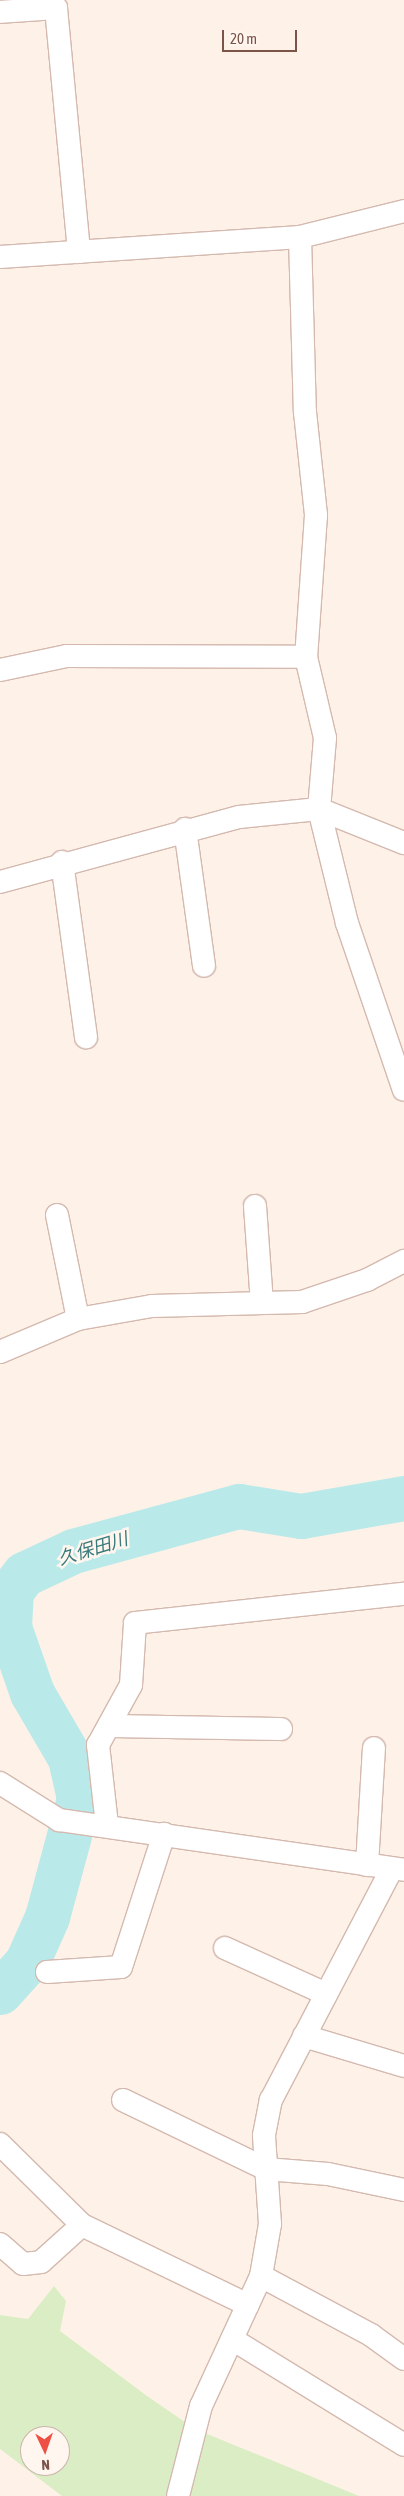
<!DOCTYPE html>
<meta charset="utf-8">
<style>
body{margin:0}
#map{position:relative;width:404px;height:2496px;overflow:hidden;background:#fef2e8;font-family:"Asap Condensed","Noto Sans JP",sans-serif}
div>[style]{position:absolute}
.green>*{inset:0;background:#dbedc4}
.river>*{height:45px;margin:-22.5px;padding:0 22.5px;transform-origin:22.5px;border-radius:22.5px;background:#bae9e9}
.roads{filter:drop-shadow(1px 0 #d4b9af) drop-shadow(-1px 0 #d4b9af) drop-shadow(0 1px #d4b9af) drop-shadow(0 -1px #d4b9af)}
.minor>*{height:22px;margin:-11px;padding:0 11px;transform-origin:11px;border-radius:11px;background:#fff}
span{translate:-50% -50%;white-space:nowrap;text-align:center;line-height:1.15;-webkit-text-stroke:5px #fff6ef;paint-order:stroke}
.water-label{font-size:18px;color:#387979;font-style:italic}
.north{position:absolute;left:20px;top:2426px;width:50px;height:50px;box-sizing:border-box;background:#fff6ef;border:1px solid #cab5ad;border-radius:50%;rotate:177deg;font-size:14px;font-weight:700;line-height:20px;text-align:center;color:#7a5349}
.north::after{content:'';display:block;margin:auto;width:18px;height:22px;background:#ef5045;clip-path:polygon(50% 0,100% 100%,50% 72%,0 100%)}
.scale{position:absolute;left:222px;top:30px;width:75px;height:22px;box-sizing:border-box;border:2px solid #7a5349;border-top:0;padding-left:6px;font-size:15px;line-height:18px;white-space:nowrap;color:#7a5349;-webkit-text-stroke:4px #fff6ef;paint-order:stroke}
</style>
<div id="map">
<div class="green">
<i style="clip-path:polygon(evenodd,54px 2286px,66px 2301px,60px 2331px,147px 2396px,195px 2429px,359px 2496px,62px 2496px,0 2449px,0 2315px,28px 2319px,54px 2286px,30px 2436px,60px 2436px,60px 2466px,30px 2466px,30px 2436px)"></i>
</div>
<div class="river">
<i style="left:0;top:1992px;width:40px;rotate:-48deg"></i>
<i style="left:27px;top:1962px;width:49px;rotate:-66deg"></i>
<i style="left:47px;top:1917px;width:123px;rotate:-74.9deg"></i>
<i style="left:79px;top:1798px;width:41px;rotate:-102.7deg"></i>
<i style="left:70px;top:1758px;width:75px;rotate:-120.3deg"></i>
<i style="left:32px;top:1693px;width:70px;rotate:-109.2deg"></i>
<i style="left:9px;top:1627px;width:36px;rotate:-87deg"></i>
<i style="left:11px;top:1591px;width:21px;rotate:-53deg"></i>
<i style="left:24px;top:1574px;width:54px;rotate:-25.1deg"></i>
<i style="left:73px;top:1551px;width:172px;rotate:-15.2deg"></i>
<i style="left:239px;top:1506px;width:63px;rotate:9.2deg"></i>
<i style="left:301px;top:1516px;width:105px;rotate:-9.9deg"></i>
</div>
<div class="roads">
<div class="minor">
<i style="left:0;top:12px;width:56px;rotate:-4.1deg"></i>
<i style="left:56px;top:8px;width:245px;rotate:84.6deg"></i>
<i style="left:300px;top:237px;width:175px;rotate:88.4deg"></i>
<i style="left:305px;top:412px;width:104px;rotate:83.9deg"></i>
<i style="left:316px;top:515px;width:142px;rotate:94deg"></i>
<i style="left:306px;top:657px;width:83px;rotate:76.8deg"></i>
<i style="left:325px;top:738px;width:71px;rotate:94.8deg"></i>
<i style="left:319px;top:809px;width:117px;rotate:76.2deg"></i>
<i style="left:347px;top:923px;width:176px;rotate:71.2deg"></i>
<i style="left:0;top:257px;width:301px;rotate:-3.8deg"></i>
<i style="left:300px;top:237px;width:107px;rotate:-14deg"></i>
<i style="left:0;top:670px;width:68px;rotate:-11.8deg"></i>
<i style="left:67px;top:656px;width:239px;rotate:0.2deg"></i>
<i style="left:185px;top:829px;width:138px;rotate:82.1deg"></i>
<i style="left:62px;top:862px;width:177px;rotate:82.2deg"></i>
<i style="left:0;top:882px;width:248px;rotate:-15.2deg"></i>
<i style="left:239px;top:817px;width:80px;rotate:-5.7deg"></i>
<i style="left:319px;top:809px;width:92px;rotate:21.8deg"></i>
<i style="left:255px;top:1206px;width:97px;rotate:85.9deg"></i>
<i style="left:57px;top:1215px;width:106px;rotate:78.6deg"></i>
<i style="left:0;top:1352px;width:85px;rotate:-22.9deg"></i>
<i style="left:78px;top:1319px;width:75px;rotate:-10deg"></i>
<i style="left:152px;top:1306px;width:150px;rotate:-1.5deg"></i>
<i style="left:302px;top:1302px;width:69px;rotate:-18.7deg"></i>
<i style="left:367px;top:1280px;width:42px;rotate:-27.2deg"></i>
<i style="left:109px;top:1726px;width:172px;rotate:1deg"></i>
<i style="left:0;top:1783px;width:70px;rotate:32.1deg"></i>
<i style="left:59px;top:1820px;width:349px;rotate:8.2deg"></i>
<i style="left:107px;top:1825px;width:81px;rotate:-96.4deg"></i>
<i style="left:98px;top:1745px;width:68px;rotate:-61.2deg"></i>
<i style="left:131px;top:1685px;width:62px;rotate:-86.3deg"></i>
<i style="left:135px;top:1623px;width:271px;rotate:-6.2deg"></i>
<i style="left:367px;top:1865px;width:117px;rotate:-86.6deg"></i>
<i style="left:225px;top:1948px;width:111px;rotate:24.5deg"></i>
<i style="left:47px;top:1972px;width:74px;rotate:-3.9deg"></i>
<i style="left:121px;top:1967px;width:140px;rotate:-72.1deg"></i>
<i style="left:304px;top:2036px;width:104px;rotate:16.7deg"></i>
<i style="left:123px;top:2100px;width:159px;rotate:25.8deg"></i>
<i style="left:266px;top:2169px;width:62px;rotate:4.6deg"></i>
<i style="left:328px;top:2174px;width:78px;rotate:11.9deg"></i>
<i style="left:0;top:2144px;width:115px;rotate:44.6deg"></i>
<i style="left:82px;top:2225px;width:184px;rotate:25.7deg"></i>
<i style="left:0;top:2244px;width:30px;rotate:41deg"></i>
<i style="left:23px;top:2264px;width:18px;rotate:-6deg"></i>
<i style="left:41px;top:2262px;width:55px;rotate:-42.1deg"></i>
<i style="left:261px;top:2276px;width:125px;rotate:28.2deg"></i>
<i style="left:371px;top:2335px;width:41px;rotate:36deg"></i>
<i style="left:232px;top:2339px;width:202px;rotate:31.6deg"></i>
<i style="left:178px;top:2496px;width:93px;rotate:-75.7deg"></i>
<i style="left:201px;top:2406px;width:143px;rotate:-65.2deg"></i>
<i style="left:261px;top:2276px;width:53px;rotate:-80.2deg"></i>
<i style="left:270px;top:2224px;width:89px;rotate:-93.9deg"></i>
<i style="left:264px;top:2135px;width:36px;rotate:-79deg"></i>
<i style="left:271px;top:2100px;width:261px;rotate:-62.4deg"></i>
</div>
</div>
<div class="water-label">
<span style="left:93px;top:1549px;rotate:-17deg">久保田川</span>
</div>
<div class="north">N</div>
<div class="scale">20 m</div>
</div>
